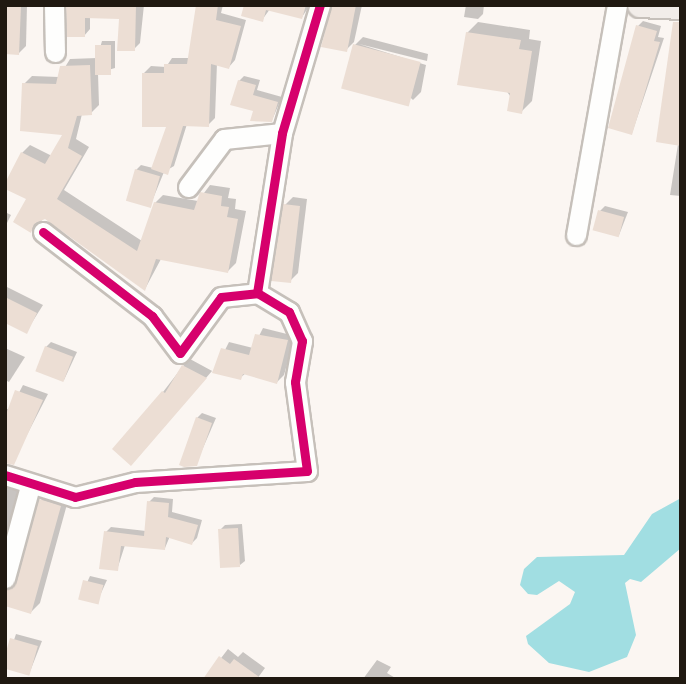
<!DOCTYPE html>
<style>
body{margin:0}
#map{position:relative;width:686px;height:684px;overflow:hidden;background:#fbf6f2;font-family:Lora,serif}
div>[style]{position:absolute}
.water>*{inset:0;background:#a1dee2}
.shadow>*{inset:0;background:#0003}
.building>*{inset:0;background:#ecded4;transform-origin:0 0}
.roads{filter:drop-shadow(2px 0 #c6c0ba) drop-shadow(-2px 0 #c6c0ba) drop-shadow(0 2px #c6c0ba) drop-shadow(0 -2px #c6c0ba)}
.minor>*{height:19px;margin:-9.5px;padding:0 9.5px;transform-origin:9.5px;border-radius:9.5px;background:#fefefd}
.major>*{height:24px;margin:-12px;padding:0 12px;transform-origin:12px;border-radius:12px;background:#f2ede9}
.cycleway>*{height:9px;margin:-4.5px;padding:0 4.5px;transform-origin:4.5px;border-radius:4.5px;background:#d6006c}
span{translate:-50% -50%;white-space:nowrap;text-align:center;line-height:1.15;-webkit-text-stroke:6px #fff;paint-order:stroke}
.frame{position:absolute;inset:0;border:7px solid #201911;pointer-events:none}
</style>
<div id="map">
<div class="water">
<i style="clip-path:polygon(681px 498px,681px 548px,641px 582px,630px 579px,625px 583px,636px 635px,627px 657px,589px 672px,549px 663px,528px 644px,526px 636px,570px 604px,575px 592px,559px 581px,537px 595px,528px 594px,520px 585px,524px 569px,537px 557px,624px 555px,652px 514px)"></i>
</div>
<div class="shadow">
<i style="clip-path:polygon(5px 5px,27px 5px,26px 46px,19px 53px)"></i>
<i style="clip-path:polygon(66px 5px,144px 5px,140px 43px,134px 49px,120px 17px,90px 16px,90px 29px,84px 36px)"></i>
<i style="clip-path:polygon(198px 5px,223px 5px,221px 13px,246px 20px,235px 60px,229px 67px,217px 63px,215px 118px,208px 125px,187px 124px,174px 166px,164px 172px,150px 206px,136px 170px,141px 165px,153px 168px,168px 126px,144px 73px,151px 66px,166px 67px,172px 58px,189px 58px)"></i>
<i style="clip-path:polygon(245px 5px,310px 5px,302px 17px,270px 9px,262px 20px)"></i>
<i style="clip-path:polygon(331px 5px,362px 5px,354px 42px,346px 50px,324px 46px)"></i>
<i style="clip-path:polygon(466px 5px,484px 5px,483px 14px,478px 19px,464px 17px)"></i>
<i style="clip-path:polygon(643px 21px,661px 26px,658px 37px,664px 38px,632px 133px,638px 26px)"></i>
<i style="clip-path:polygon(478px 22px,530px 30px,529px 39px,541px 41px,532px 101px,521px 112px,467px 33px)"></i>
<i style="clip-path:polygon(681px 35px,681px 196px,670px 195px,678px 144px)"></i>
<i style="clip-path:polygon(363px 37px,428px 54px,427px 61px,359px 44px,426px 65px,421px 92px,413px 100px,355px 45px)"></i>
<i style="clip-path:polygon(102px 41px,115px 41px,115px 68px,98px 73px,99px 105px,91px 113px,82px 114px,76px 139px,89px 147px,64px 190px,142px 241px,155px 203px,163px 195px,198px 201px,210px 185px,230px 188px,228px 198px,236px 199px,235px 209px,246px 211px,236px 263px,228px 271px,161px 259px,145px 289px,45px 217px,31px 231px,22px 153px,30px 145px,52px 156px,65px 134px,24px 84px,32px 76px,59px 77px,70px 59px,97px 58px)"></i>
<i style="clip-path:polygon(244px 76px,260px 80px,257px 90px,282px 97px,272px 120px,255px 110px,239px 81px)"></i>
<i style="clip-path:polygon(293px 197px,307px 199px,298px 273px,290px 281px,285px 205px)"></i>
<i style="clip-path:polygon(605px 206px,628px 212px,619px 235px,600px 211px)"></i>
<i style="clip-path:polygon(5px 212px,11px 215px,5px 227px)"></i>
<i style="clip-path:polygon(5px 286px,43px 305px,26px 332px,5px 321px)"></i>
<i style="clip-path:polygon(263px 328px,295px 336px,284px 375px,277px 382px,246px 373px,240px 378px,212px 371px,138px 457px,163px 392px,183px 366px,190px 359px,214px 372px,229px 342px,253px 348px)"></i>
<i style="clip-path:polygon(51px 342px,77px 352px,64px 380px,46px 347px)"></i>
<i style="clip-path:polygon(5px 348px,25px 357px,9px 382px,5px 380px)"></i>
<i style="clip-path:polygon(23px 385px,48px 394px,15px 458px,5px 455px,5px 408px,10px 410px)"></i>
<i style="clip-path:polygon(202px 413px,216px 418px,196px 464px,197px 418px)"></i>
<i style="clip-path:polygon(5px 474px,23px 482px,5px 543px)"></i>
<i style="clip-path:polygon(49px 491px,69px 497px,40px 603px,31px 612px,5px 604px,5px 576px,10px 582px,17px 580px,41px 500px)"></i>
<i style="clip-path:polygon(154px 497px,173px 499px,172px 512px,202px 520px,197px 538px,192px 543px,170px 536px,165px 548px,125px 545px,117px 570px,106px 532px,111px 527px,146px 531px,149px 502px)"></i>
<i style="clip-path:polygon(242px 524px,245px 561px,240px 565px,220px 530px,225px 525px)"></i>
<i style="clip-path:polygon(90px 576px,107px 580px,97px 602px,80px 598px)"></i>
<i style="clip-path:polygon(16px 634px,42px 641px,29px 674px,5px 667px)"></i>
<i style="clip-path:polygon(228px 649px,238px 657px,243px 652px,265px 668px,257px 679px,205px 679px)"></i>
<i style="clip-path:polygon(377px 660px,391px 667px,387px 673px,397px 679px,363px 679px)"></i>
</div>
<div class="building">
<i style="clip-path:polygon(5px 5px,21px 5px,19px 55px,5px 54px)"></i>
<i style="clip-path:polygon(66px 5px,136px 5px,135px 51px,117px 51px,119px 19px,85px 18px,85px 37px,67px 37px)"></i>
<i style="clip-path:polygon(196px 5px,218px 5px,216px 20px,241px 26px,229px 69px,211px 64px,209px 127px,183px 126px,168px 175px,151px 169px,166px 127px,142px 127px,142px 73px,164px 73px,164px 64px,187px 64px)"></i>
<i style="clip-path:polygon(244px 5px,306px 5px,302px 19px,266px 10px,263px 22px,241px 16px)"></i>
<i style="clip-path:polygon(332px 5px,356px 5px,347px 52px,321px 47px)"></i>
<i style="clip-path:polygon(673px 22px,681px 22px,681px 146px,656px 142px)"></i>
<i style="clip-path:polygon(636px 25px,657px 31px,654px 41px,660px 42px,632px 135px,608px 128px)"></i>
<i style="clip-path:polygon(466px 32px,521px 40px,519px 49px,532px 51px,522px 114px,507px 111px,510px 93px,457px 85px)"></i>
<i style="left:353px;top:44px;width:70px;height:46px;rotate:15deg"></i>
<i style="left:95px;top:45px;width:16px;height:30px"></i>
<i style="clip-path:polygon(90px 65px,92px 115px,77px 116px,68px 148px,82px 156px,57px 199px,137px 251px,154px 202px,194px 210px,200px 192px,222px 196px,221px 206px,229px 207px,227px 217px,238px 219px,228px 273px,156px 259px,145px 291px,45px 219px,34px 224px,31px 233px,13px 222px,26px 199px,5px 189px,5px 183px,21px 152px,45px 164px,62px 135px,20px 131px,22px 83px,56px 84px,60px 66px)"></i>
<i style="clip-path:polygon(238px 80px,256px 85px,253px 95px,278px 102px,272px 122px,250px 121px,253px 111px,230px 105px)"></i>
<i style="left:135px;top:169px;width:26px;height:33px;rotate:16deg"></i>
<i style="clip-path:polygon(283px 204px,300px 206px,291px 283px,271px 281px)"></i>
<i style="left:598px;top:210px;width:27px;height:21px;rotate:15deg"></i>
<i style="clip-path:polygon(5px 297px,37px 313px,27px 334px,5px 323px)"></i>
<i style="clip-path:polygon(255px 334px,288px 340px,277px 384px,243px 374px,241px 380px,212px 373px,221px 348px,249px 355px)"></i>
<i style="left:45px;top:346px;width:30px;height:27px;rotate:21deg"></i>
<i style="clip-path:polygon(182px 365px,207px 378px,131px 466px,112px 449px,162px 391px,165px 393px)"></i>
<i style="clip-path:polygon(15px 390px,43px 400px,14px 465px,5px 463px,5px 417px)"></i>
<i style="clip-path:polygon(196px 417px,212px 423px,197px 466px,184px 467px,179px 465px)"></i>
<i style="clip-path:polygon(39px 499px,61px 506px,31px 614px,5px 606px,5px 590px,17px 581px)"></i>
<i style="clip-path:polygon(147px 501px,169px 503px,168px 517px,198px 525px,192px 545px,166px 537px,165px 550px,121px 546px,118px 571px,99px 569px,104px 531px,144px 536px)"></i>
<i style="left:238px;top:528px;width:39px;height:20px;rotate:87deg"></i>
<i style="left:83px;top:580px;width:21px;height:20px;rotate:14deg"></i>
<i style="left:10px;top:638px;width:29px;height:31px;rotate:16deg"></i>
<i style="clip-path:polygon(219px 656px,230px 664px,234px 659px,262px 679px,203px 679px)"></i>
</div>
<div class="roads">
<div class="minor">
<i style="left:54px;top:5px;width:47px;rotate:88.8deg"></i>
<i style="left:188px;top:187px;width:60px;rotate:-53.1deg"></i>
<i style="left:224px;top:139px;width:58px;rotate:-5.9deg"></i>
<i style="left:43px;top:232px;width:138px;rotate:37.6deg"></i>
<i style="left:152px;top:316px;width:46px;rotate:52.9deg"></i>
<i style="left:180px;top:353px;width:69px;rotate:-53.8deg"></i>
<i style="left:221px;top:297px;width:36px;rotate:-6deg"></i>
<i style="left:576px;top:235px;width:234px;rotate:-79.9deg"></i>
<i style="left:5px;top:475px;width:73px;rotate:17.4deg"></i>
<i style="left:75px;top:497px;width:62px;rotate:-14deg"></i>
<i style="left:135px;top:482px;width:172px;rotate:-3.7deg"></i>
<i style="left:307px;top:471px;width:90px;rotate:-97.7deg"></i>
<i style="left:295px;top:382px;width:42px;rotate:-80.3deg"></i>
<i style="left:302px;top:341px;width:32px;rotate:-114deg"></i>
<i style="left:289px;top:312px;width:37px;rotate:-149deg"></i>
<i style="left:257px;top:293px;width:162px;rotate:-81.1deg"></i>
<i style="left:282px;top:133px;width:134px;rotate:-73.5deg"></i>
<i style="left:5px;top:578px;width:95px;rotate:-74.8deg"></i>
</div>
<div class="major">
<i style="left:640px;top:5px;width:41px;rotate:2.8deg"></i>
</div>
</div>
<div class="cycleway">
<i style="left:43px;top:232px;width:138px;rotate:37.6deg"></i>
<i style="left:152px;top:316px;width:46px;rotate:52.9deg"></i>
<i style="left:180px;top:353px;width:69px;rotate:-53.8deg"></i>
<i style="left:221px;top:297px;width:36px;rotate:-6deg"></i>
<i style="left:5px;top:475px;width:73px;rotate:17.4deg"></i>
<i style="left:75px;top:497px;width:62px;rotate:-14deg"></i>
<i style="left:135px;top:482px;width:172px;rotate:-3.7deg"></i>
<i style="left:307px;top:471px;width:90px;rotate:-97.7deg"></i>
<i style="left:295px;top:382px;width:42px;rotate:-80.3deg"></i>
<i style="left:302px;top:341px;width:32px;rotate:-114deg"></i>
<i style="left:289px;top:312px;width:37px;rotate:-149deg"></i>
<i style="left:257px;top:293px;width:162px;rotate:-81.1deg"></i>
<i style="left:282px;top:133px;width:134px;rotate:-73.5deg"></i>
</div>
<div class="frame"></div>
</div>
